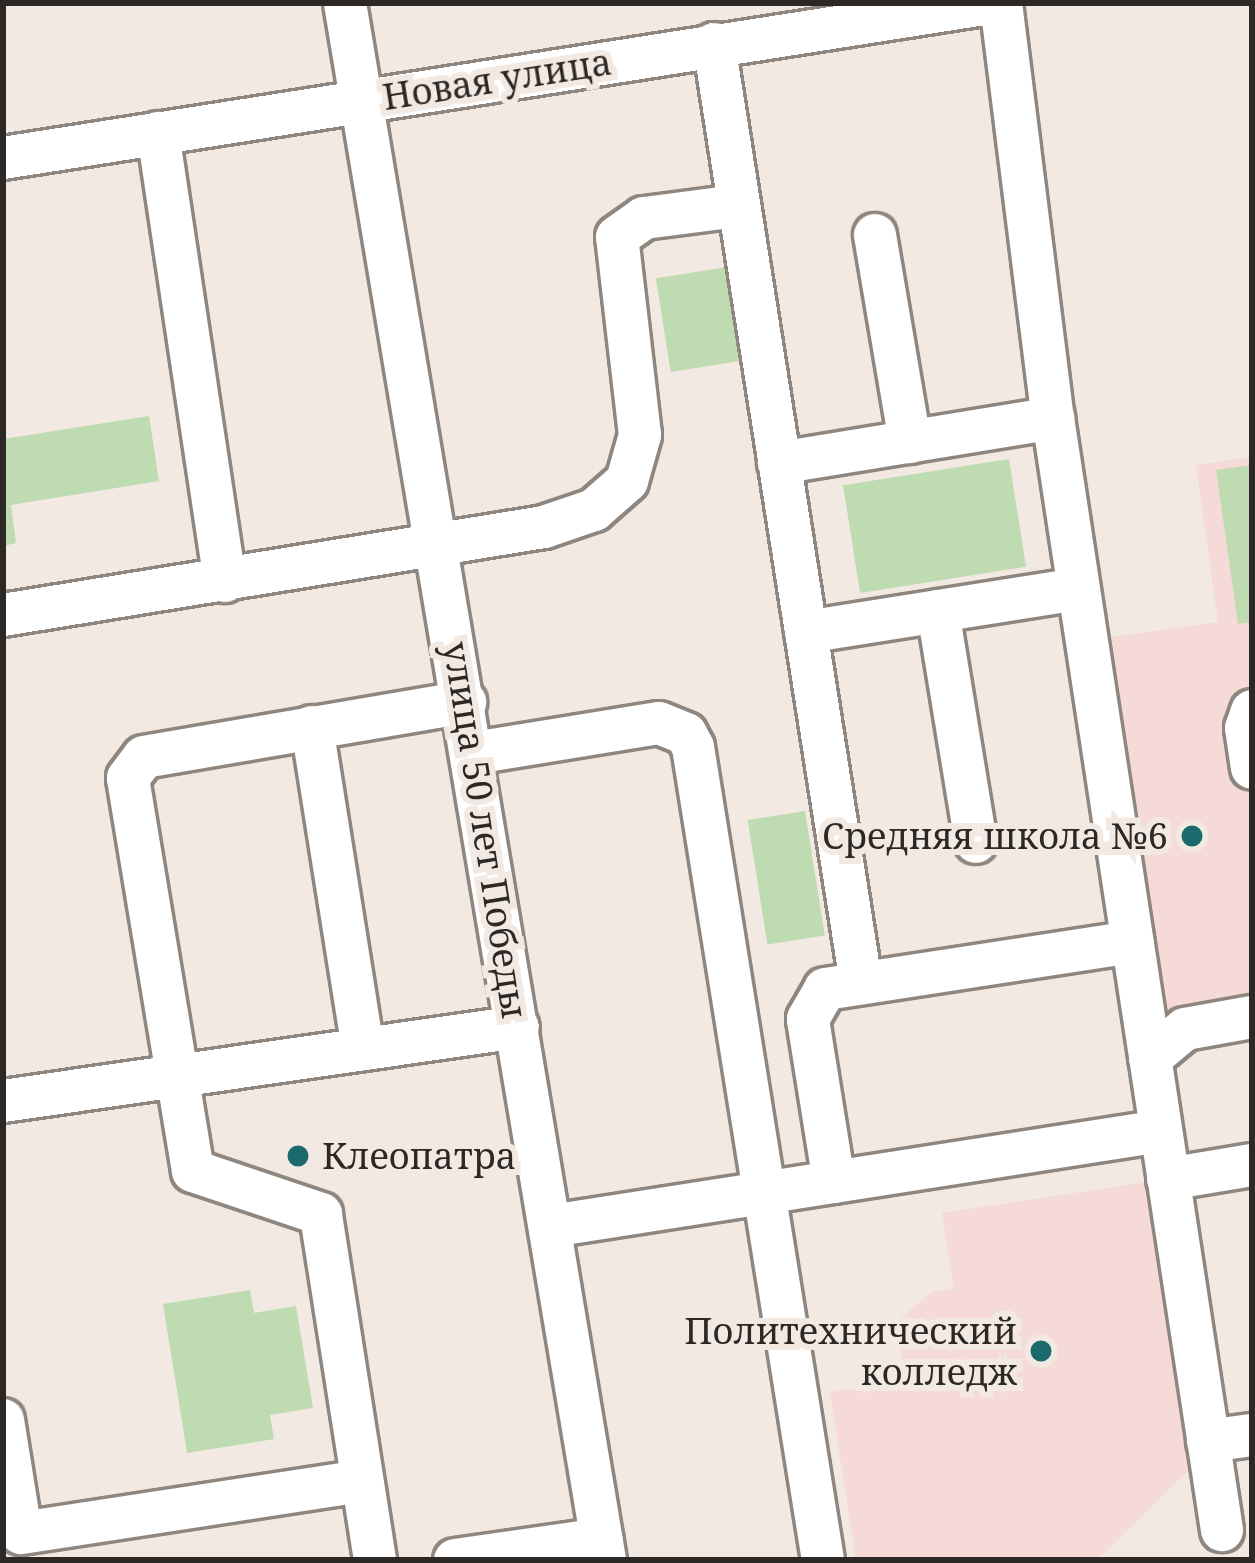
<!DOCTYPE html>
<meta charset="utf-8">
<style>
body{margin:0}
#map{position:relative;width:1255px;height:1563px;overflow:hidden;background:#f2e9e2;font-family:"Noto Serif",serif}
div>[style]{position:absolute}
.education>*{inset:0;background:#f5dad7}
.green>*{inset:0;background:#bfdbb1;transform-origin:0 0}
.roads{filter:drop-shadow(3px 0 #8e867f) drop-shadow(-3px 0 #8e867f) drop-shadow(0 3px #8e867f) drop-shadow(0 -3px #8e867f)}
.minor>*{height:42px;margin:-21px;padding:0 21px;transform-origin:21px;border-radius:21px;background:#fff}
.dots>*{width:33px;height:33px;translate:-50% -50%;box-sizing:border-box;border:6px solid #f2e9e2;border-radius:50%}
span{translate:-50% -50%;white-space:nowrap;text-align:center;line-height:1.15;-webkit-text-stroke:12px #f2e9e2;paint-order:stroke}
.street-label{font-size:36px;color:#2c2825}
.poi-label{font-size:36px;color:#2c2825}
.right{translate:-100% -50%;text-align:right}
.left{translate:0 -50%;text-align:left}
.frame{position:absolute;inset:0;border:6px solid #2c2825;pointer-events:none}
</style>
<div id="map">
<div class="education">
<i style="clip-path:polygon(1252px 457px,1252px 1042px,1183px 1052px,1162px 1024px,1104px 648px,1112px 637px,1218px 622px,1196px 465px)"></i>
<i style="clip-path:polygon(1154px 1181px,1197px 1462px,1097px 1560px,856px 1560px,830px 1392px,905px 1381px,897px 1321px,932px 1292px,954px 1289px,942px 1213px)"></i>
</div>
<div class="green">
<i style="left:727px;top:267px;width:95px;height:72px;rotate:81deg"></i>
<i style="clip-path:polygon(149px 416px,159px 481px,11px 505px,16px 543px,3px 546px,3px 439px)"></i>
<i style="left:1009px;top:459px;width:109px;height:168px;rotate:81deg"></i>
<i style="clip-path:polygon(1252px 465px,1252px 622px,1238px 624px,1216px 470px)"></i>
<i style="left:805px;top:811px;width:126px;height:58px;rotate:81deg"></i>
<i style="clip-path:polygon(250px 1290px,254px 1313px,296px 1306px,313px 1408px,270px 1415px,274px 1439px,187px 1453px,163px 1304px)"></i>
</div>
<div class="roads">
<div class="minor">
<i style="left:345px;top:3px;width:1579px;rotate:80.52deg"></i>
<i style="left:1001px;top:3px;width:418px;rotate:82.9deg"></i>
<i style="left:1053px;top:418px;width:1125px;rotate:81.36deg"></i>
<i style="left:714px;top:44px;width:950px;rotate:81.1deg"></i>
<i style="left:158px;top:133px;width:453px;rotate:81.5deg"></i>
<i style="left:3px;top:158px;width:1000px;rotate:-8.92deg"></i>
<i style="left:875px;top:235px;width:210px;rotate:80.4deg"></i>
<i style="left:779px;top:463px;width:278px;rotate:-9.3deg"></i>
<i style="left:938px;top:611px;width:234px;rotate:80.7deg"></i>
<i style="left:3px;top:615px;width:548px;rotate:-9.24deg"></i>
<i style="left:544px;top:527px;width:53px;rotate:-18.8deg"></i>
<i style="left:594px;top:510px;width:44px;rotate:-41.3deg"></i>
<i style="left:627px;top:481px;width:48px;rotate:-74.2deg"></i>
<i style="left:640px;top:435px;width:199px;rotate:-96.6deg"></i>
<i style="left:617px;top:237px;width:33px;rotate:-35deg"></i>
<i style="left:644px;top:218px;width:93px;rotate:-7.4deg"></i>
<i style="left:806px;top:632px;width:275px;rotate:-9deg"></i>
<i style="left:1252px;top:711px;width:18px;rotate:109deg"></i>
<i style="left:1246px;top:728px;width:40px;rotate:81.5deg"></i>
<i style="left:312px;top:727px;width:326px;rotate:81deg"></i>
<i style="left:474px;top:753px;width:187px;rotate:-9.2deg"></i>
<i style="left:659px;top:723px;width:29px;rotate:22deg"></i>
<i style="left:686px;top:734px;width:15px;rotate:62deg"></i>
<i style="left:693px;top:747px;width:823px;rotate:80.92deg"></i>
<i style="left:1150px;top:1058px;width:45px;rotate:-39.6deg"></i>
<i style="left:1185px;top:1029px;width:68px;rotate:-10.2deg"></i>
<i style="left:3px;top:1101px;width:520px;rotate:-8.18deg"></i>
<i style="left:1168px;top:1179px;width:85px;rotate:-9.5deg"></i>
<i style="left:834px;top:1182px;width:165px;rotate:-99.1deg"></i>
<i style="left:808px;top:1019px;width:34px;rotate:-60deg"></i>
<i style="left:825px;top:989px;width:311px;rotate:-8.7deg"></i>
<i style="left:551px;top:1226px;width:617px;rotate:-8.85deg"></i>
<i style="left:3px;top:1420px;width:114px;rotate:80.9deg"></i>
<i style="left:21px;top:1533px;width:345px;rotate:-8.7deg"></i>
<i style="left:1208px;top:1441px;width:44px;rotate:-7.8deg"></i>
<i style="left:375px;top:1560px;width:350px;rotate:-98.9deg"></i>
<i style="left:321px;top:1214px;width:135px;rotate:-161.4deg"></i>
<i style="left:193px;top:1171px;width:398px;rotate:-99.4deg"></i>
<i style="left:128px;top:778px;width:26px;rotate:-53deg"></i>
<i style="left:144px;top:757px;width:326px;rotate:-9.7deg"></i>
<i style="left:455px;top:1560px;width:148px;rotate:-8.1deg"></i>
</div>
</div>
<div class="dots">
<i style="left:1192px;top:836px;background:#1c696c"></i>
<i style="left:298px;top:1156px;background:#1c696c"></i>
<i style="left:1041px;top:1351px;background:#1c696c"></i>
</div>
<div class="street-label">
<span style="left:497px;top:79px;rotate:-9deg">Новая улица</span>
<span style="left:486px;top:830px;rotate:81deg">улица 50 лет Победы</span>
</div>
<div class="poi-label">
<span class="right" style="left:1168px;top:836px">Средняя школа №6</span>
<span class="left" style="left:322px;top:1156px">Клеопатра</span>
<span class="right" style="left:1017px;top:1351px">Политехнический<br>колледж</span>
</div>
<div class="frame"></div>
</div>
